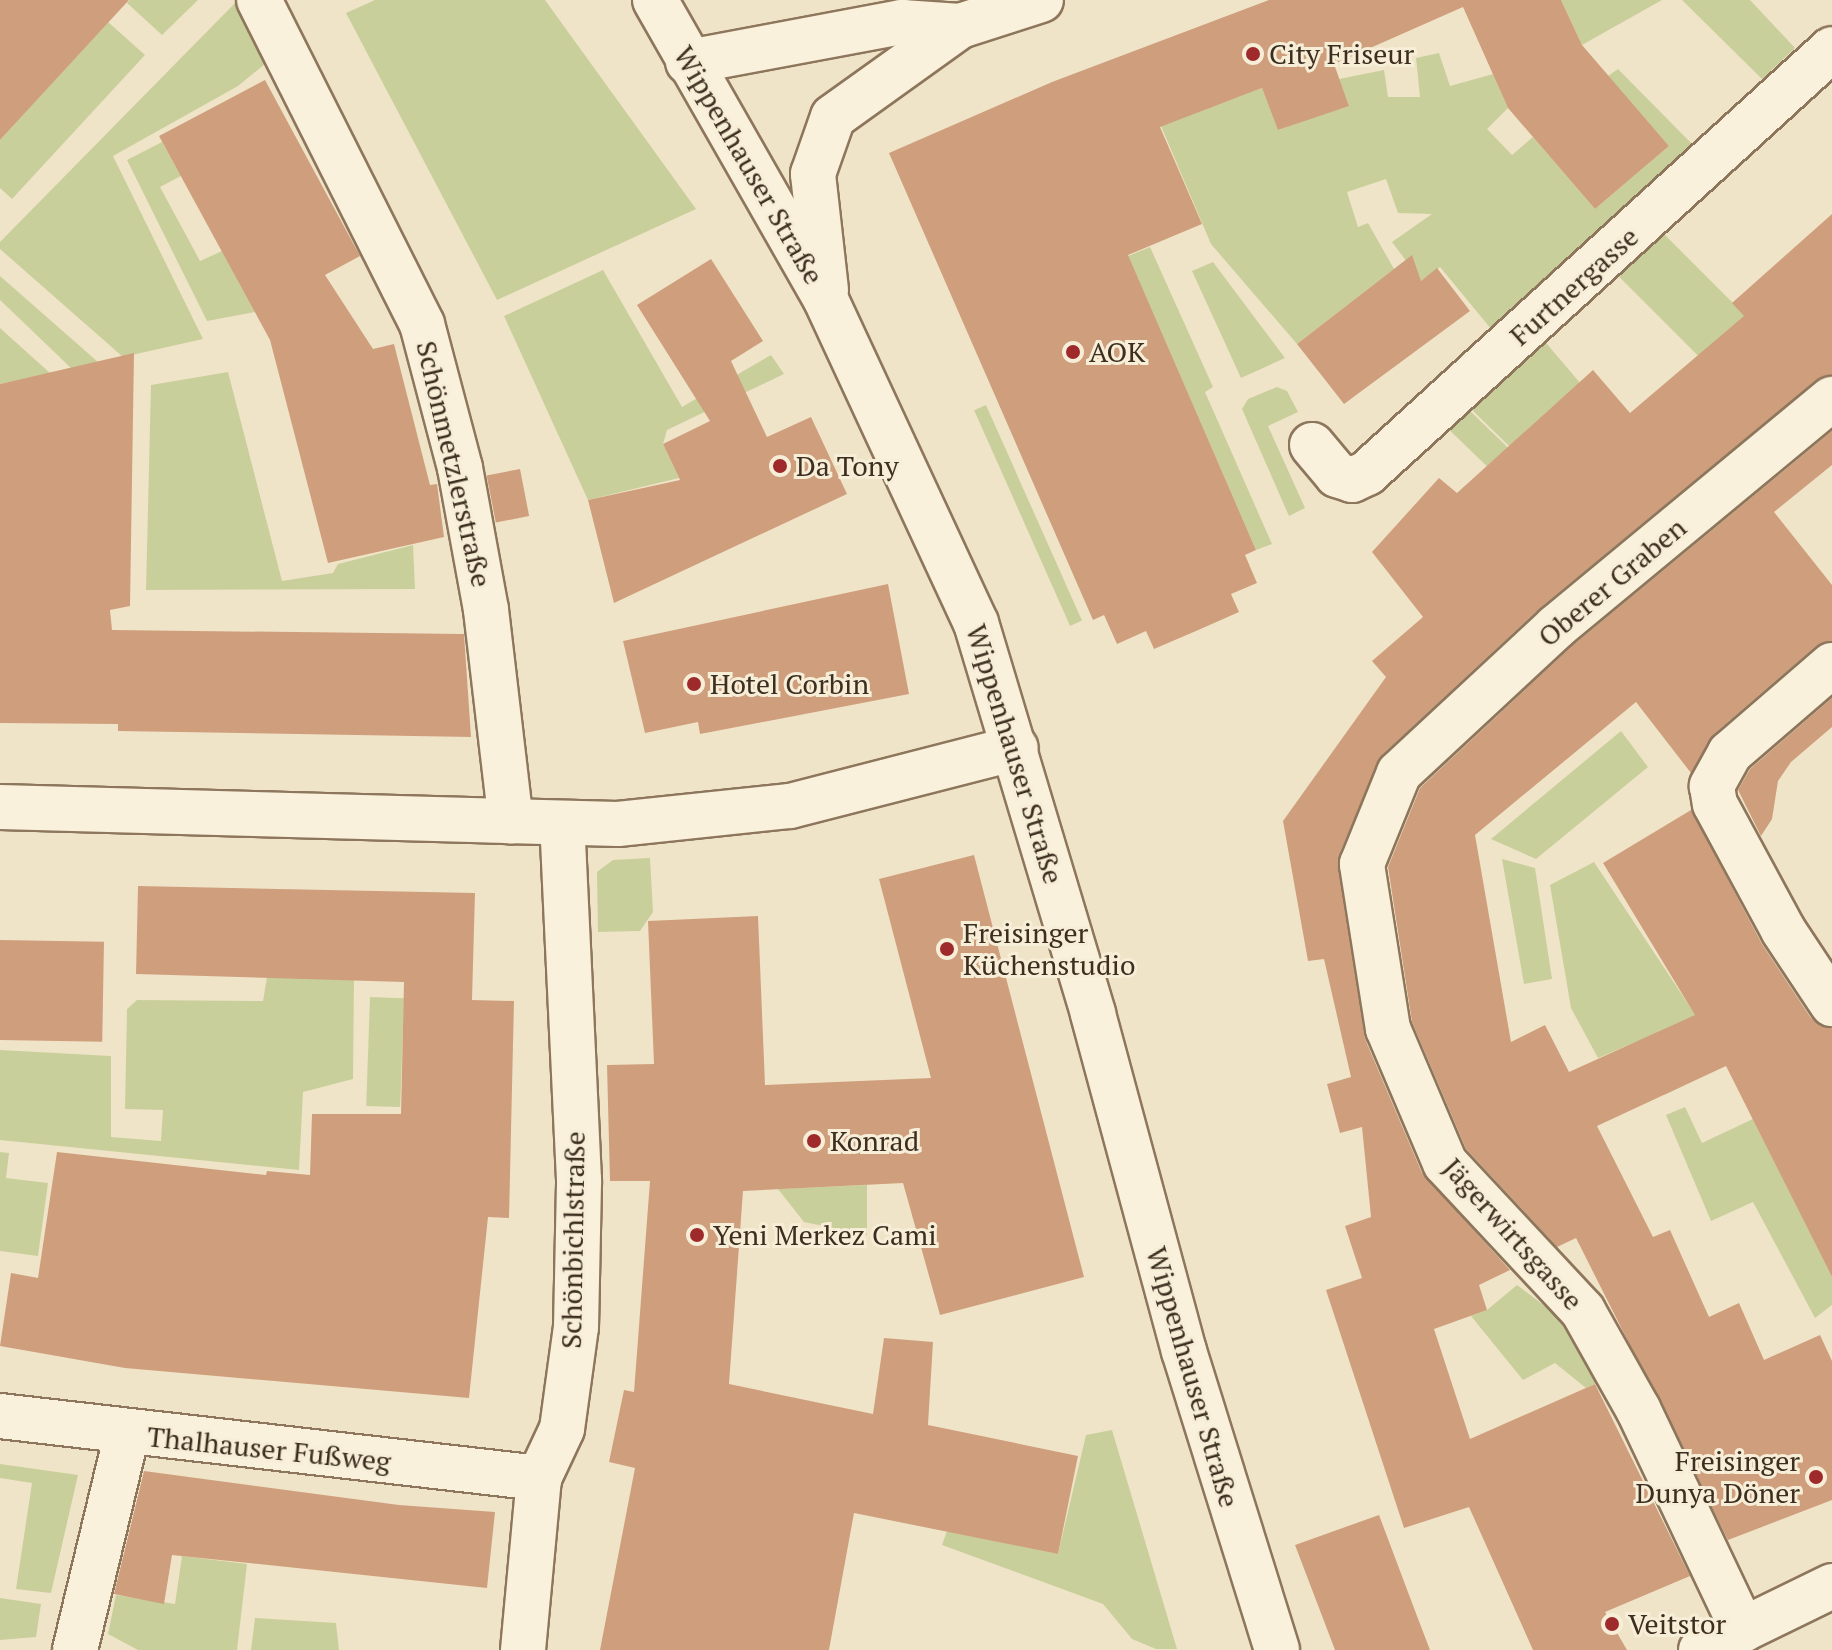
<!DOCTYPE html>
<meta charset="utf-8">
<style>
body{margin:0}
#map{position:relative;width:1832px;height:1650px;overflow:hidden;background:#f0e4c8;font-family:"PT Serif",serif}
div>[style]{position:absolute}
.green>*{inset:0;background:#c9cf9b;transform-origin:0 0}
.building>*{inset:0;background:#cf9f7d;transform-origin:0 0}
.roads{filter:drop-shadow(2px 0 #8d765c) drop-shadow(-2px 0 #8d765c) drop-shadow(0 2px #8d765c) drop-shadow(0 -2px #8d765c)}
.minor>*{height:44px;margin:-22px;padding:0 22px;transform-origin:22px;border-radius:22px;background:#faf1dc}
.secondary>*{height:44px;margin:-22px;padding:0 22px;transform-origin:22px;border-radius:22px;background:#faf1dc}
.dots>*{width:22px;height:22px;translate:-50% -50%;box-sizing:border-box;border:4px solid #f7eed8;border-radius:50%}
span{translate:-50% -50%;white-space:nowrap;text-align:center;line-height:1.15;-webkit-text-stroke:6px #f7eed8;paint-order:stroke}
.poi-label{font-size:28px;color:#3d2e20}
.left{translate:0 -50%;text-align:left}
.right{translate:-100% -50%;text-align:right}
.street-label{font-size:28px;color:#3d2e20}
</style>
<div id="map">
<div class="green">
<i style="clip-path:polygon(130px 0,198px 0,162px 35px,127px 3px)"></i>
<i style="clip-path:polygon(238px 0,271px 59px,238px 86px,113px 156px,203px 339px,123px 357px,0 249px,0 242px)"></i>
<i style="clip-path:polygon(375px 0,545px 0,696px 209px,497px 300px,346px 13px)"></i>
<i style="clip-path:polygon(1561px 0,1662px 0,1582px 45px)"></i>
<i style="clip-path:polygon(1682px 0,1750px 0,1795px 48px,1762px 79px)"></i>
<i style="clip-path:polygon(108px 22px,145px 55px,12px 199px,0 188px,0 140px)"></i>
<i style="clip-path:polygon(1439px 53px,1450px 86px,1493px 74px,1508px 108px,1487px 129px,1512px 155px,1533px 137px,1595px 209px,1669px 146px,1608px 76px,1618px 69px,1696px 148px,1492px 330px,1440px 267px,1421px 281px,1392px 242px,1432px 214px,1398px 213px,1386px 179px,1347px 192px,1358px 227px,1368px 223px,1394px 269px,1297px 344px,1211px 244px,1161px 126px,1262px 88px,1279px 130px,1348px 103px,1339px 79px,1384px 70px,1388px 97px,1420px 97px,1416px 58px)"></i>
<i style="clip-path:polygon(162px 142px,181px 176px,160px 187px,200px 261px,222px 251px,255px 312px,207px 321px,127px 160px)"></i>
<i style="left:1658px;top:228px;width:124px;height:62px;rotate:45deg"></i>
<i style="clip-path:polygon(1150px 247px,1213px 387px,1205px 392px,1272px 544px,1256px 550px,1128px 256px)"></i>
<i style="clip-path:polygon(1213px 262px,1285px 358px,1241px 378px,1192px 271px)"></i>
<i style="clip-path:polygon(603px 270px,682px 407px,771px 355px,784px 374px,667px 430px,663px 444px,679px 478px,588px 500px,504px 316px)"></i>
<i style="clip-path:polygon(0 276px,98px 362px,71px 368px,0 300px)"></i>
<i style="clip-path:polygon(0 328px,50px 373px,0 384px)"></i>
<i style="clip-path:polygon(1541px 337px,1621px 431px,1509px 446px,1468px 406px)"></i>
<i style="clip-path:polygon(228px 372px,282px 581px,333px 573px,338px 564px,413px 545px,415px 589px,146px 590px,151px 385px)"></i>
<i style="clip-path:polygon(1277px 387px,1287px 391px,1298px 412px,1268px 426px,1305px 508px,1289px 516px,1242px 409px,1248px 399px)"></i>
<i style="left:986px;top:405px;width:236px;height:13px;rotate:66deg"></i>
<i style="left:1468px;top:409px;width:74px;height:28px;rotate:44deg"></i>
<i style="clip-path:polygon(1621px 731px,1648px 767px,1536px 859px,1491px 839px)"></i>
<i style="clip-path:polygon(650px 858px,653px 912px,640px 931px,598px 932px,597px 872px,613px 860px)"></i>
<i style="clip-path:polygon(1502px 859px,1535px 868px,1552px 979px,1524px 984px)"></i>
<i style="clip-path:polygon(1594px 862px,1728px 1064px,1664px 1095px,1638px 1041px,1598px 1058px,1571px 1008px,1550px 885px)"></i>
<i style="clip-path:polygon(267px 977px,354px 978px,353px 1079px,303px 1092px,299px 1170px,0 1140px,0 1050px,111px 1056px,111px 1137px,161px 1141px,163px 1110px,125px 1109px,127px 1009px,137px 1000px,263px 1001px)"></i>
<i style="left:370px;top:997px;width:34px;height:109px;rotate:2deg"></i>
<i style="clip-path:polygon(1685px 1107px,1702px 1143px,1753px 1119px,1832px 1277px,1832px 1305px,1815px 1318px,1753px 1202px,1711px 1221px,1666px 1115px)"></i>
<i style="clip-path:polygon(0 1152px,9px 1153px,6px 1178px,48px 1183px,38px 1256px,0 1251px)"></i>
<i style="clip-path:polygon(867px 1185px,867px 1235px,804px 1222px,778px 1189px)"></i>
<i style="clip-path:polygon(1517px 1285px,1567px 1323px,1608px 1378px,1586px 1388px,1555px 1363px,1523px 1380px,1471px 1316px,1487px 1310px)"></i>
<i style="clip-path:polygon(1112px 1430px,1177px 1649px,1156px 1649px,1132px 1639px,1103px 1604px,942px 1545px,947px 1531px,1058px 1554px,1086px 1435px)"></i>
<i style="clip-path:polygon(0 1464px,78px 1475px,51px 1593px,16px 1589px,32px 1483px,0 1478px)"></i>
<i style="clip-path:polygon(182px 1556px,247px 1564px,237px 1650px,138px 1650px,108px 1634px,116px 1595px,175px 1604px)"></i>
<i style="clip-path:polygon(0 1598px,41px 1604px,36px 1637px,0 1640px)"></i>
<i style="clip-path:polygon(255px 1618px,336px 1623px,339px 1650px,251px 1650px)"></i>
</div>
<div class="building">
<i style="clip-path:polygon(0 0,129px 0,0 140px)"></i>
<i style="clip-path:polygon(1269px 0,1561px 0,1582px 45px,1669px 146px,1595px 209px,1508px 108px,1463px 7px,1334px 64px,1349px 106px,1278px 130px,1262px 88px,1160px 127px,1202px 224px,1128px 255px,1256px 550px,1245px 555px,1257px 583px,1231px 594px,1239px 612px,1196px 631px,1154px 649px,1146px 631px,1117px 644px,1104px 615px,1093px 620px,889px 153px,1052px 82px)"></i>
<i style="clip-path:polygon(265px 80px,360px 256px,325px 275px,373px 349px,394px 344px,430px 485px,437px 484px,444px 537px,328px 563px,270px 340px,159px 136px)"></i>
<i style="clip-path:polygon(1832px 214px,1832px 375px,1816px 380px,1540px 608px,1382px 755px,1339px 855px,1365px 1039px,1422px 1173px,1510px 1270px,1479px 1285px,1487px 1310px,1434px 1329px,1470px 1439px,1595px 1384px,1690px 1576px,1605px 1612px,1627px 1650px,1533px 1650px,1469px 1507px,1404px 1528px,1326px 1290px,1362px 1278px,1345px 1226px,1371px 1217px,1362px 1127px,1340px 1133px,1327px 1084px,1351px 1077px,1324px 959px,1308px 961px,1283px 821px,1386px 677px,1372px 661px,1423px 617px,1372px 552px,1439px 478px,1457px 493px,1593px 370px,1630px 413px,1744px 316px,1732px 303px)"></i>
<i style="clip-path:polygon(1412px 255px,1421px 281px,1437px 268px,1470px 311px,1344px 404px,1297px 344px)"></i>
<i style="clip-path:polygon(711px 259px,763px 341px,731px 361px,767px 437px,811px 417px,847px 494px,614px 603px,588px 500px,680px 480px,663px 444px,710px 421px,637px 305px)"></i>
<i style="clip-path:polygon(134px 353px,130px 606px,110px 610px,112px 630px,464px 634px,471px 737px,118px 731px,118px 724px,0 723px,0 384px)"></i>
<i style="clip-path:polygon(1832px 431px,1832px 465px,1774px 512px,1832px 585px,1832px 641px,1816px 646px,1714px 734px,1691px 773px,1636px 702px,1475px 835px,1511px 1042px,1545px 1025px,1569px 1072px,1695px 1015px,1603px 863px,1691px 810px,1762px 944px,1811px 1018px,1832px 1029px,1832px 1277px,1726px 1066px,1597px 1126px,1653px 1237px,1670px 1230px,1709px 1317px,1739px 1303px,1764px 1360px,1820px 1335px,1832px 1361px,1832px 1500px,1728px 1540px,1576px 1238px,1557px 1247px,1466px 1149px,1412px 1022px,1388px 867px,1420px 788px,1572px 646px)"></i>
<i style="left:520px;top:469px;width:48px;height:34px;rotate:79deg"></i>
<i style="clip-path:polygon(888px 584px,909px 694px,700px 734px,698px 722px,645px 733px,623px 641px)"></i>
<i style="clip-path:polygon(1832px 698px,1832px 727px,1791px 762px,1778px 781px,1772px 819px,1761px 836px,1738px 790px,1750px 769px)"></i>
<i style="clip-path:polygon(974px 855px,1084px 1277px,940px 1315px,903px 1183px,743px 1191px,729px 1384px,873px 1414px,884px 1338px,933px 1342px,928px 1425px,1078px 1456px,1058px 1554px,854px 1513px,829px 1650px,600px 1650px,635px 1468px,609px 1462px,624px 1390px,634px 1392px,650px 1181px,610px 1181px,607px 1065px,654px 1064px,648px 921px,758px 916px,765px 1085px,931px 1078px,879px 879px)"></i>
<i style="clip-path:polygon(138px 886px,475px 893px,472px 1000px,514px 1001px,509px 1218px,488px 1217px,469px 1398px,125px 1368px,0 1346px,11px 1273px,38px 1278px,57px 1152px,266px 1175px,267px 1171px,310px 1175px,312px 1114px,401px 1114px,404px 982px,136px 974px)"></i>
<i style="left:0;top:940px;width:104px;height:100px;rotate:1deg"></i>
<i style="clip-path:polygon(144px 1471px,399px 1505px,495px 1512px,487px 1588px,172px 1555px,164px 1604px,114px 1594px)"></i>
<i style="clip-path:polygon(1379px 1515px,1417px 1616px,1430px 1650px,1335px 1650px,1295px 1545px)"></i>
</div>
<div class="roads">
<div class="minor">
<i style="left:259px;top:0;width:363px;rotate:63.3deg"></i>
<i style="left:422px;top:324px;width:149px;rotate:75.2deg"></i>
<i style="left:460px;top:468px;width:144px;rotate:79.6deg"></i>
<i style="left:486px;top:610px;width:213px;rotate:83.3deg"></i>
<i style="left:1312px;top:445px;width:39px;rotate:50deg"></i>
<i style="left:1337px;top:475px;width:16px;rotate:18deg"></i>
<i style="left:1352px;top:480px;width:17px;rotate:-25deg"></i>
<i style="left:1367px;top:473px;width:629px;rotate:-42.36deg"></i>
<i style="left:1832px;top:665px;width:135px;rotate:139.2deg"></i>
<i style="left:1730px;top:753px;width:38px;rotate:119deg"></i>
<i style="left:1712px;top:786px;width:18px;rotate:81deg"></i>
<i style="left:1715px;top:804px;width:143px;rotate:61.6deg"></i>
<i style="left:1783px;top:930px;width:89px;rotate:56.5deg"></i>
<i style="left:0;top:807px;width:618px;rotate:1.58deg"></i>
<i style="left:618px;top:824px;width:173px;rotate:-6deg"></i>
<i style="left:790px;top:806px;width:233px;rotate:-14.4deg"></i>
<i style="left:0;top:1416px;width:543px;rotate:6.56deg"></i>
<i style="left:1743px;top:1630px;width:245px;rotate:-115.4deg"></i>
<i style="left:1638px;top:1409px;width:112px;rotate:-119.3deg"></i>
<i style="left:1583px;top:1311px;width:202px;rotate:-133deg"></i>
<i style="left:1445px;top:1163px;width:146px;rotate:-113deg"></i>
<i style="left:1388px;top:1029px;width:167px;rotate:-99deg"></i>
<i style="left:1362px;top:864px;width:98px;rotate:-67.9deg"></i>
<i style="left:1399px;top:773px;width:214px;rotate:-42.9deg"></i>
<i style="left:1556px;top:627px;width:358px;rotate:-39.6deg"></i>
<i style="left:75px;top:1650px;width:223px;rotate:-76.5deg"></i>
<i style="left:523px;top:1650px;width:173px;rotate:-84.7deg"></i>
<i style="left:539px;top:1478px;width:54px;rotate:-64.9deg"></i>
<i style="left:562px;top:1429px;width:103px;rotate:-82.2deg"></i>
<i style="left:576px;top:1327px;width:147px;rotate:-88.8deg"></i>
<i style="left:579px;top:1180px;width:356px;rotate:-92.7deg"></i>
<i style="left:1701px;top:1650px;width:146px;rotate:-26deg"></i>
</div>
<div class="secondary">
<i style="left:655px;top:0;width:345px;rotate:60.3deg"></i>
<i style="left:826px;top:300px;width:356px;rotate:65.1deg"></i>
<i style="left:976px;top:623px;width:408px;rotate:73.3deg"></i>
<i style="left:1093px;top:1014px;width:349px;rotate:74.9deg"></i>
<i style="left:1184px;top:1351px;width:313px;rotate:72.7deg"></i>
<i style="left:688px;top:62px;width:218px;rotate:-10.6deg"></i>
<i style="left:902px;top:22px;width:58px;rotate:3.9deg"></i>
<i style="left:826px;top:290px;width:117px;rotate:-96.4deg"></i>
<i style="left:813px;top:174px;width:60px;rotate:-70.7deg"></i>
<i style="left:833px;top:117px;width:156px;rotate:-35.6deg"></i>
<i style="left:960px;top:26px;width:85px;rotate:-17.8deg"></i>
</div>
</div>
<div class="dots">
<i style="left:1253px;top:54px;background:#9e2a2b"></i>
<i style="left:1073px;top:352px;background:#9e2a2b"></i>
<i style="left:780px;top:466px;background:#9e2a2b"></i>
<i style="left:694px;top:684px;background:#9e2a2b"></i>
<i style="left:947px;top:949px;background:#9e2a2b"></i>
<i style="left:814px;top:1141px;background:#9e2a2b"></i>
<i style="left:697px;top:1235px;background:#9e2a2b"></i>
<i style="left:1816px;top:1477px;background:#9e2a2b"></i>
<i style="left:1612px;top:1624px;background:#9e2a2b"></i>
</div>
<div class="poi-label">
<span class="left" style="left:1269px;top:54px">City Friseur</span>
<span class="left" style="left:1089px;top:352px">AOK</span>
<span class="left" style="left:796px;top:466px">Da Tony</span>
<span class="left" style="left:710px;top:684px">Hotel Corbin</span>
<span class="left" style="left:963px;top:949px">Freisinger<br>Küchenstudio</span>
<span class="left" style="left:830px;top:1141px">Konrad</span>
<span class="left" style="left:713px;top:1235px">Yeni Merkez Cami</span>
<span class="right" style="left:1800px;top:1477px">Freisinger<br>Dunya Döner</span>
<span class="left" style="left:1628px;top:1624px">Veitstor</span>
</div>
<div class="street-label">
<span style="left:749px;top:165px;rotate:60deg">Wippenhauser Straße</span>
<span style="left:1574px;top:286px;rotate:-42deg">Furtnergasse</span>
<span style="left:454px;top:464px;rotate:77deg">Schönmetzlerstraße</span>
<span style="left:1612px;top:582px;rotate:-40deg">Oberer Graben</span>
<span style="left:1015px;top:754px;rotate:73deg">Wippenhauser Straße</span>
<span style="left:1513px;top:1234px;rotate:48deg">Jägerwirtsgasse</span>
<span style="left:573px;top:1240px;rotate:-89deg">Schönbichlstraße</span>
<span style="left:1193px;top:1377px;rotate:74deg">Wippenhauser Straße</span>
<span style="left:269px;top:1449px;rotate:6deg">Thalhauser Fußweg</span>
</div>
</div>
